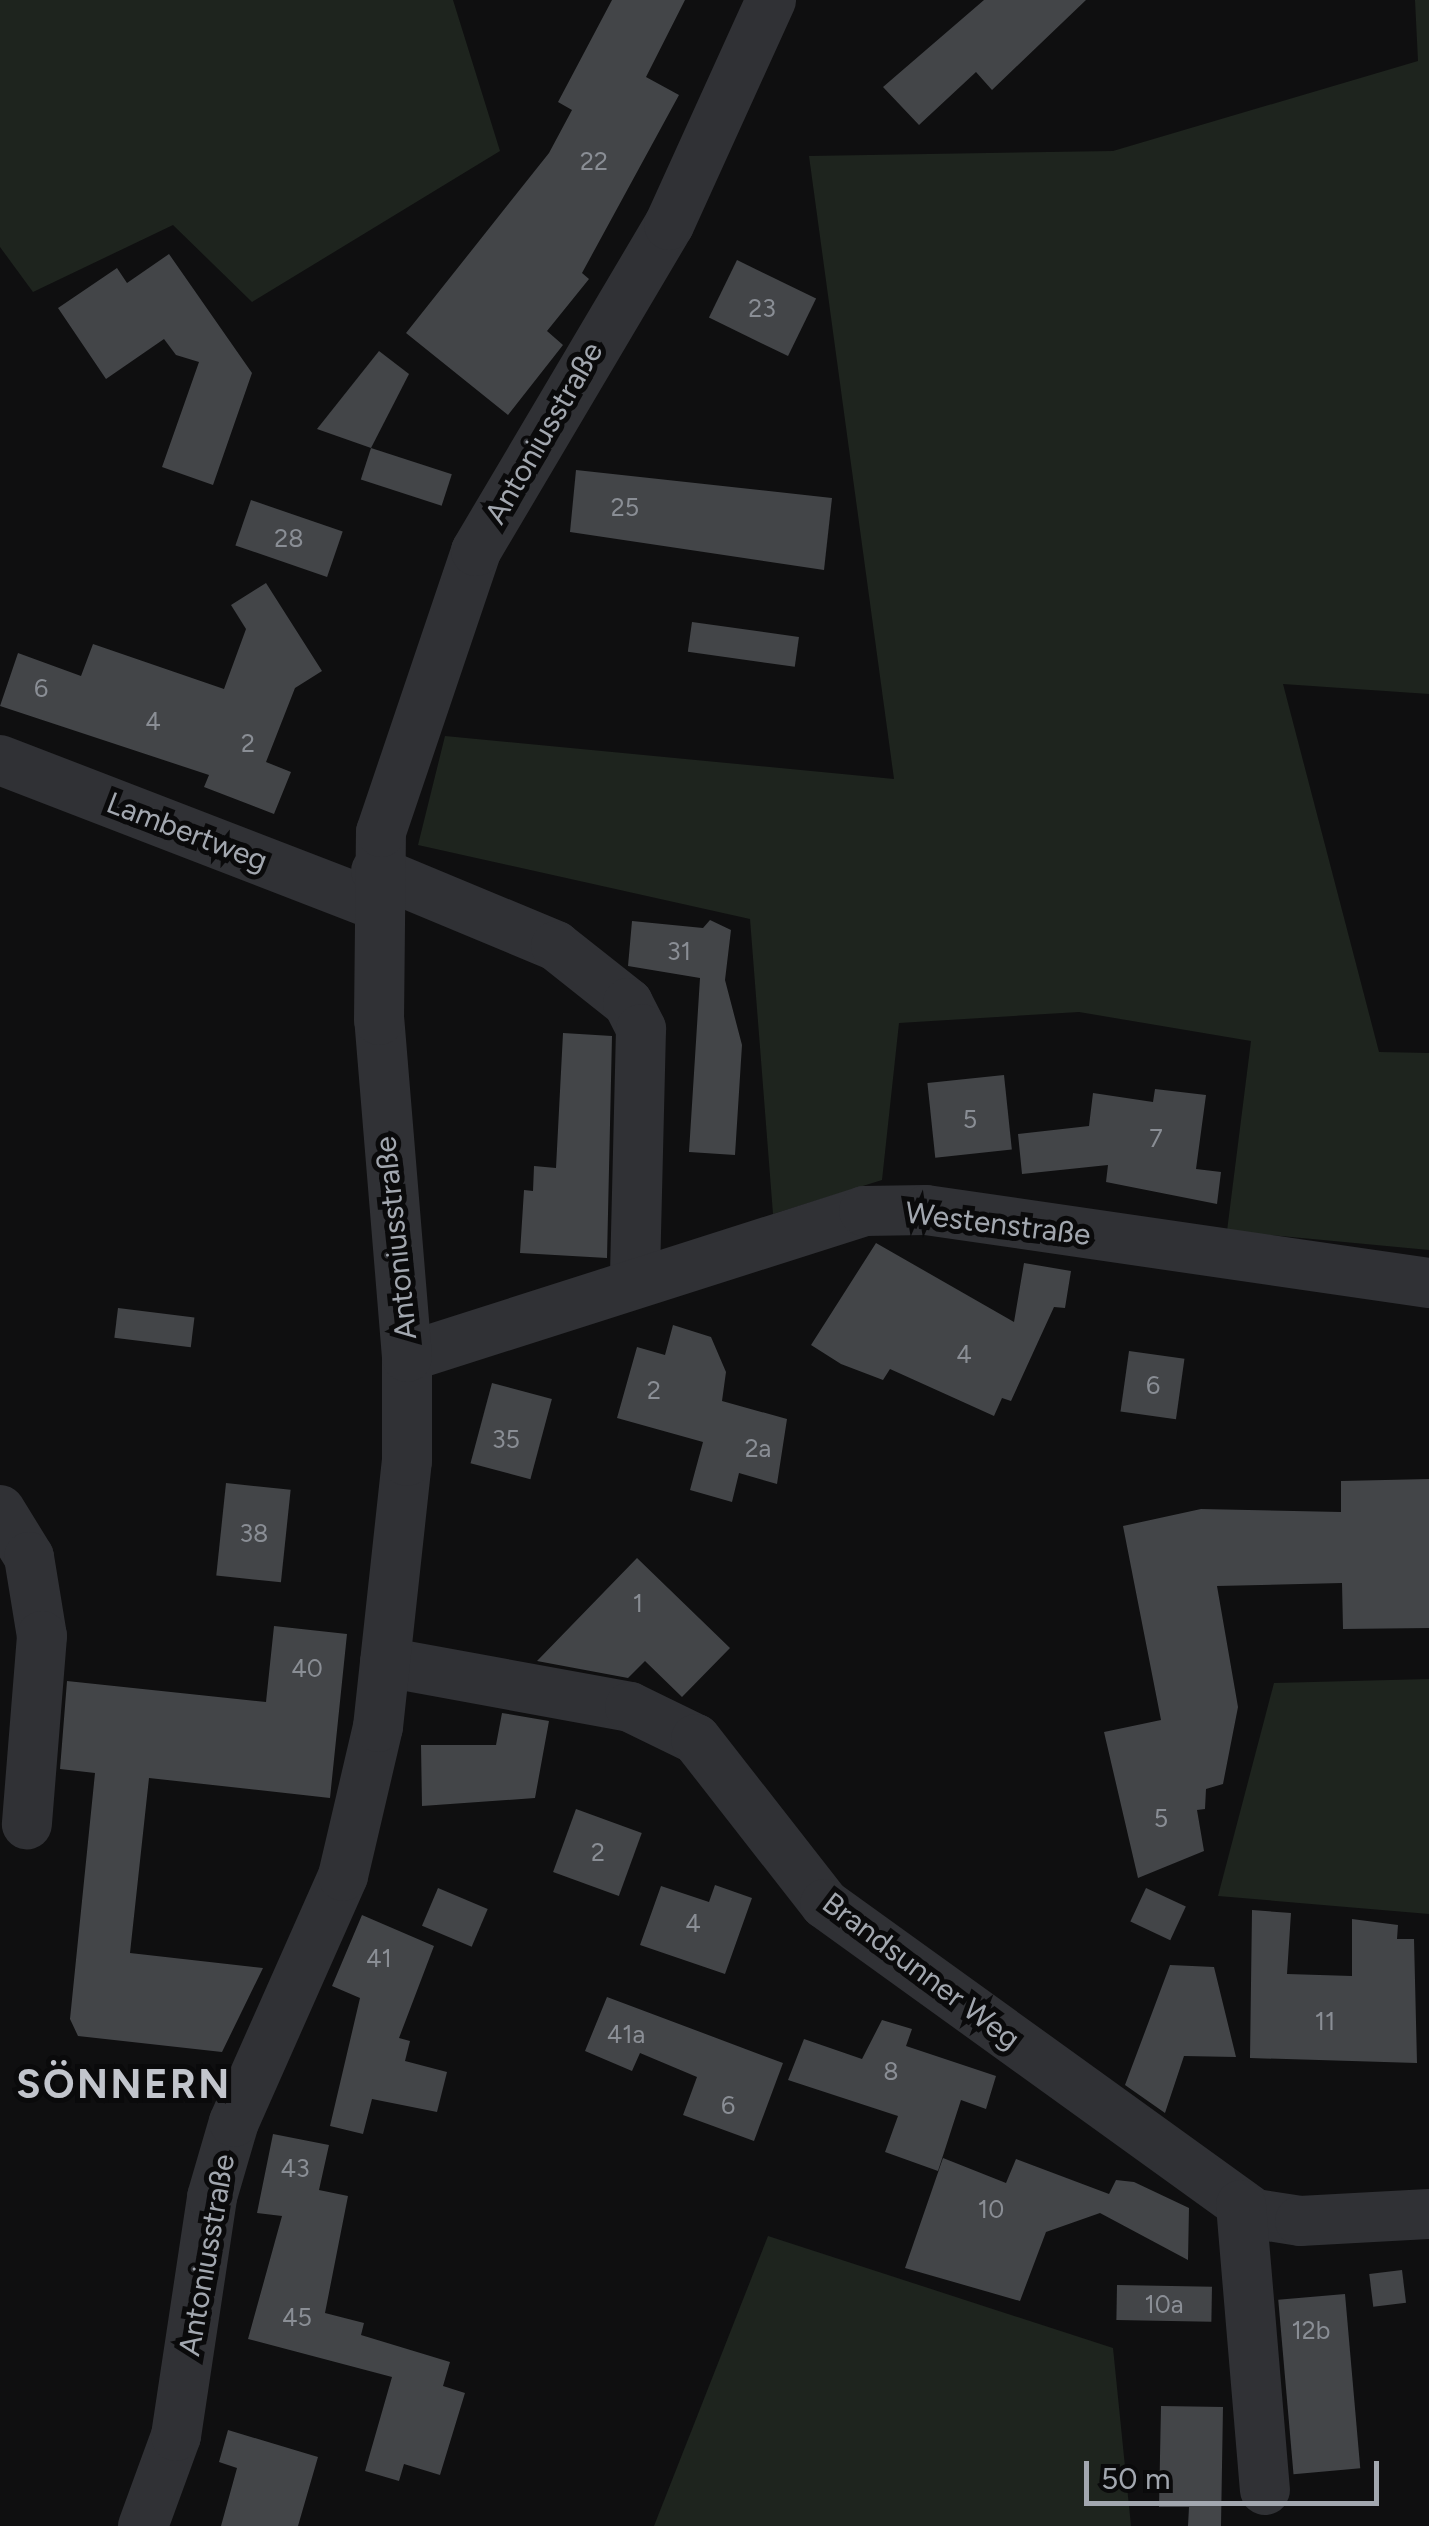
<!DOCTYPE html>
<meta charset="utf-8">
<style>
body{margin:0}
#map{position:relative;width:1429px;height:2526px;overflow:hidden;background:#0f0f10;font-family:Figtree,sans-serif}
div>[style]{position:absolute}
.green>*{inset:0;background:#1e241e}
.building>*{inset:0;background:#434548;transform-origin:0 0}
.minor>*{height:50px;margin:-25px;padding:0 25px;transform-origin:25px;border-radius:25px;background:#303135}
span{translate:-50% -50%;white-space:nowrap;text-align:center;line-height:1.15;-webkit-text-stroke:10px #0a0a0b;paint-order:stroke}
.number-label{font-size:25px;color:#8a8e95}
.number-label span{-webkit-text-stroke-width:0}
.street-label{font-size:30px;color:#a2a7af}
.district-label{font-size:40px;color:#c2c5cc;font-weight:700;letter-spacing:2.5px}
.scale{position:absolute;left:1084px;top:2461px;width:295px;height:45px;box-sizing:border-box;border:5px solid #a2a7af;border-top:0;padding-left:12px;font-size:30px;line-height:35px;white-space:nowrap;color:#a2a7af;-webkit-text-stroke:8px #0a0a0b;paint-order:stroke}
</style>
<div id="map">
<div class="green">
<i style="clip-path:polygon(0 0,453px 0,500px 151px,252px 302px,173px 225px,33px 292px,0 247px)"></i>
<i style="clip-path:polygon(1415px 0,1429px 0,1429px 694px,1283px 684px,1379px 1052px,1429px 1053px,1429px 1250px,1227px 1231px,1251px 1041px,1079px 1012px,899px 1023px,882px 1180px,773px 1214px,750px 919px,418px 845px,445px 736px,894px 779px,809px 156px,1113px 151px,1418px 61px)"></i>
<i style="clip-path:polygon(1429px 1679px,1429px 1914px,1218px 1896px,1274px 1683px)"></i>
<i style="clip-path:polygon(768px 2236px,1113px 2348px,1131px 2526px,654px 2526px)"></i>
</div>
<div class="building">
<i style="clip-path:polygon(612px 0,685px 0,646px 77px,679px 95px,582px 273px,589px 279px,547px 331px,563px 345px,508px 415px,406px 333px,549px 153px,572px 110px,558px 102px)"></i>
<i style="clip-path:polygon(984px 0,1086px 0,992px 90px,976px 72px,919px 125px,883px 87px)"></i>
<i style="clip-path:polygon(169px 254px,252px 373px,213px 485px,162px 467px,199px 362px,176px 355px,164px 339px,106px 379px,58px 308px,117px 268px,127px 283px)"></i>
<i style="left:737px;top:260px;width:88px;height:64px;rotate:26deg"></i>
<i style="clip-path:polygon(379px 351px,409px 374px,371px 448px,317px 429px)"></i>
<i style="left:371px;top:448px;width:85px;height:33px;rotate:18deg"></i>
<i style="clip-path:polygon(576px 470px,832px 498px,824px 570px,570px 532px)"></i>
<i style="left:251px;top:500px;width:97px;height:48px;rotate:19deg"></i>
<i style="clip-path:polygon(266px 583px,322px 671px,295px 688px,266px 762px,291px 772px,274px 814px,204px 787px,209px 775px,0 706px,18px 653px,81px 676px,93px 644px,224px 689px,246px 629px,231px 605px)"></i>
<i style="left:692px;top:622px;width:108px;height:30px;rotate:8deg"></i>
<i style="clip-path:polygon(710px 920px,731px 930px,725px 980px,742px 1045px,735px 1155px,689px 1152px,700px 978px,628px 966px,632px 921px,703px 928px)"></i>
<i style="clip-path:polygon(563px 1033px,612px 1036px,607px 1258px,520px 1253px,524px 1190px,533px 1191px,534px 1166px,556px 1168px)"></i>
<i style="left:1004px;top:1075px;width:75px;height:77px;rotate:84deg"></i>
<i style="clip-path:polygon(1155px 1089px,1206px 1095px,1196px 1169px,1221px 1172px,1217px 1204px,1106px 1182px,1108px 1165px,1022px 1174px,1018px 1134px,1089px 1126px,1093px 1093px,1153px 1102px)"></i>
<i style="clip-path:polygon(876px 1243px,1014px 1322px,1024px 1263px,1071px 1271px,1065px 1308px,1054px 1307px,1011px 1401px,1002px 1398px,994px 1416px,890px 1369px,883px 1380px,841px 1364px,811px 1345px)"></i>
<i style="left:118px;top:1308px;width:77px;height:30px;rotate:7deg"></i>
<i style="clip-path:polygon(673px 1325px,711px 1337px,726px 1372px,722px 1401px,787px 1419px,777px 1484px,739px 1473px,732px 1502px,690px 1490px,703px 1442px,617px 1418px,637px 1347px,665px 1355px)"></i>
<i style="left:1129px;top:1351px;width:56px;height:61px;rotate:8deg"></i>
<i style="left:492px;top:1383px;width:62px;height:83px;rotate:15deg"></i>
<i style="clip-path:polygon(1429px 1479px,1429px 1628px,1343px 1629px,1342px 1583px,1217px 1586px,1238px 1707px,1223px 1784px,1206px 1789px,1205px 1809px,1197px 1810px,1204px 1851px,1138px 1878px,1104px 1732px,1161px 1720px,1123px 1526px,1201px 1509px,1341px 1512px,1341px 1481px)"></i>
<i style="left:226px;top:1483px;width:65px;height:93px;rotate:6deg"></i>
<i style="clip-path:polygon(637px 1558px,730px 1648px,682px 1697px,645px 1661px,628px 1678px,537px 1661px)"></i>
<i style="clip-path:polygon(274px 1626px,347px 1634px,330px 1798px,149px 1778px,130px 1953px,263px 1968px,222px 2052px,78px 2036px,70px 2019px,95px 1773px,60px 1769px,67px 1681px,266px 1702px)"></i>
<i style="clip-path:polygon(502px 1713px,549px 1721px,535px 1798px,422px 1806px,421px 1745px,496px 1745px)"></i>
<i style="left:576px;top:1809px;width:70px;height:67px;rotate:20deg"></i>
<i style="clip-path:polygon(715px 1885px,752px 1898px,725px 1974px,640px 1945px,661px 1886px,709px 1902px)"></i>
<i style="left:438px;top:1888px;width:54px;height:41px;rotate:23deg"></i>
<i style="left:1146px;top:1888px;width:44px;height:37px;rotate:25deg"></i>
<i style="clip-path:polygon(1252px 1910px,1291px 1913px,1287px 1974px,1352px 1976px,1352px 1919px,1398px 1925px,1397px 1939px,1414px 1939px,1417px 2063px,1250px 2058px)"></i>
<i style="clip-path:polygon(362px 1915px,434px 1946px,399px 2038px,410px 2041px,405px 2061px,447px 2072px,437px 2112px,372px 2099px,363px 2134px,330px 2126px,360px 1998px,332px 1986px)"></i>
<i style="clip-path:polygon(1170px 1965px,1214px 1967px,1236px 2057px,1184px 2056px,1165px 2113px,1125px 2085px)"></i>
<i style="clip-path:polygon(607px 1997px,783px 2063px,754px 2141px,683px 2115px,697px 2077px,640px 2053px,632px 2071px,585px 2051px)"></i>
<i style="clip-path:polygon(882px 2020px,912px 2029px,906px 2046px,996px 2076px,986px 2109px,961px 2100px,938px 2171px,885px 2152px,898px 2116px,788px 2080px,804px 2039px,862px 2059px)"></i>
<i style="clip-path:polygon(273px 2134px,329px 2145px,319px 2190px,348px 2196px,325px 2313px,364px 2323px,361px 2335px,450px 2362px,443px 2386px,465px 2393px,440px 2475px,404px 2464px,399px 2481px,365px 2471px,392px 2377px,248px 2339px,282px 2216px,257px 2213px)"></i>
<i style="clip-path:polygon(943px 2158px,1006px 2183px,1016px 2159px,1109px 2194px,1116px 2180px,1134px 2182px,1189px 2208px,1188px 2260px,1100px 2213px,1046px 2232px,1020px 2301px,905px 2268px)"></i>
<i style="left:1402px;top:2270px;width:33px;height:33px;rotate:83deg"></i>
<i style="left:1117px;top:2285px;width:95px;height:35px;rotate:1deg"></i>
<i style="left:1345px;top:2294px;width:175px;height:67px;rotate:85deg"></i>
<i style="clip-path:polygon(1161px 2406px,1223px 2407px,1221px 2526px,1188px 2526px,1189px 2507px,1159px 2507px)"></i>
<i style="clip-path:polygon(228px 2430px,318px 2457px,298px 2526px,221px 2526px,237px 2468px,219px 2462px)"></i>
</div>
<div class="minor">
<i style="left:0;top:760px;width:401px;rotate:21.1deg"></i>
<i style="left:376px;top:871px;width:195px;rotate:22.6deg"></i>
<i style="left:556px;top:946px;width:92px;rotate:38.4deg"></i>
<i style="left:628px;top:1003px;width:29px;rotate:63deg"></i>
<i style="left:641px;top:1029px;width:252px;rotate:91.4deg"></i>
<i style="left:407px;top:1357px;width:480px;rotate:-17.7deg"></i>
<i style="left:864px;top:1211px;width:62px;rotate:-0.9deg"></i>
<i style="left:926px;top:1210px;width:508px;rotate:8.26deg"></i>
<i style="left:0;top:1510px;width:55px;rotate:58.3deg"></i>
<i style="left:29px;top:1557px;width:80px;rotate:80.7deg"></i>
<i style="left:42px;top:1636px;width:189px;rotate:94.6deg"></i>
<i style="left:385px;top:1662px;width:249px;rotate:10.4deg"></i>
<i style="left:630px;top:1707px;width:73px;rotate:25.9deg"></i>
<i style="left:696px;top:1739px;width:209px;rotate:52deg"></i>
<i style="left:825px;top:1904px;width:530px;rotate:35.79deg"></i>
<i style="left:1255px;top:2214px;width:46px;rotate:8.8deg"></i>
<i style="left:1300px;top:2221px;width:129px;rotate:-3.1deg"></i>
<i style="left:1241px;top:2205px;width:286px;rotate:85.2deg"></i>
<i style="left:143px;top:2526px;width:96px;rotate:-69.9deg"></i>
<i style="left:176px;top:2436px;width:242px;rotate:-81.4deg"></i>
<i style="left:212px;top:2197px;width:78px;rotate:-73.7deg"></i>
<i style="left:234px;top:2122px;width:269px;rotate:-66.1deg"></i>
<i style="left:343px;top:1876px;width:153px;rotate:-76.8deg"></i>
<i style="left:378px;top:1727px;width:268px;rotate:-83.8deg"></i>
<i style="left:407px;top:1461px;width:104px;rotate:-90deg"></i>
<i style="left:407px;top:1357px;width:338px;rotate:-94.7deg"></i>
<i style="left:379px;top:1020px;width:188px;rotate:-89.4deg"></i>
<i style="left:381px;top:832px;width:297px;rotate:-71.3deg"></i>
<i style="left:476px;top:551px;width:379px;rotate:-59.4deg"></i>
<i style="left:669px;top:225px;width:247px;rotate:-65.6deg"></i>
</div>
<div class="number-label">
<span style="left:594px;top:161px">22</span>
<span style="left:762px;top:308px">23</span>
<span style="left:625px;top:507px">25</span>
<span style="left:289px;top:538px">28</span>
<span style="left:41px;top:688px">6</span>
<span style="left:153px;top:721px">4</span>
<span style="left:248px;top:743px">2</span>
<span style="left:679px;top:951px">31</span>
<span style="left:970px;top:1119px">5</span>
<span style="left:1156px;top:1138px">7</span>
<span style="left:964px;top:1354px">4</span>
<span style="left:1153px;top:1385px">6</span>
<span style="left:654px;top:1390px">2</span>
<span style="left:506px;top:1439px">35</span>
<span style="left:758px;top:1448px">2a</span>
<span style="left:254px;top:1533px">38</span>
<span style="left:638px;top:1603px">1</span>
<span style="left:307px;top:1668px">40</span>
<span style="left:1161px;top:1818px">5</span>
<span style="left:598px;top:1852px">2</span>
<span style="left:693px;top:1923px">4</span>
<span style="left:379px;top:1958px">41</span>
<span style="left:1325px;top:2021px">11</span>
<span style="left:626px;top:2034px">41a</span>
<span style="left:891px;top:2071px">8</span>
<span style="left:728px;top:2105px">6</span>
<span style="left:295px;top:2168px">43</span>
<span style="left:991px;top:2209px">10</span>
<span style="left:1164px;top:2304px">10a</span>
<span style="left:297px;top:2317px">45</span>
<span style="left:1311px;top:2330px">12b</span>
</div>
<div class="street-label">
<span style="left:544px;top:433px;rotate:-60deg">Antoniusstraße</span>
<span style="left:187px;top:832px;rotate:21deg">Lambertweg</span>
<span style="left:998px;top:1224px;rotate:7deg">Westenstraße</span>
<span style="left:396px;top:1238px;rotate:-96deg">Antoniusstraße</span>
<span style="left:921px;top:1971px;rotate:37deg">Brandsunner Weg</span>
<span style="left:207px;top:2255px;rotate:-80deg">Antoniusstraße</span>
</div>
<div class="district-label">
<span style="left:124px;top:2084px">SÖNNERN</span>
</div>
<div class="scale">50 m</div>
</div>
